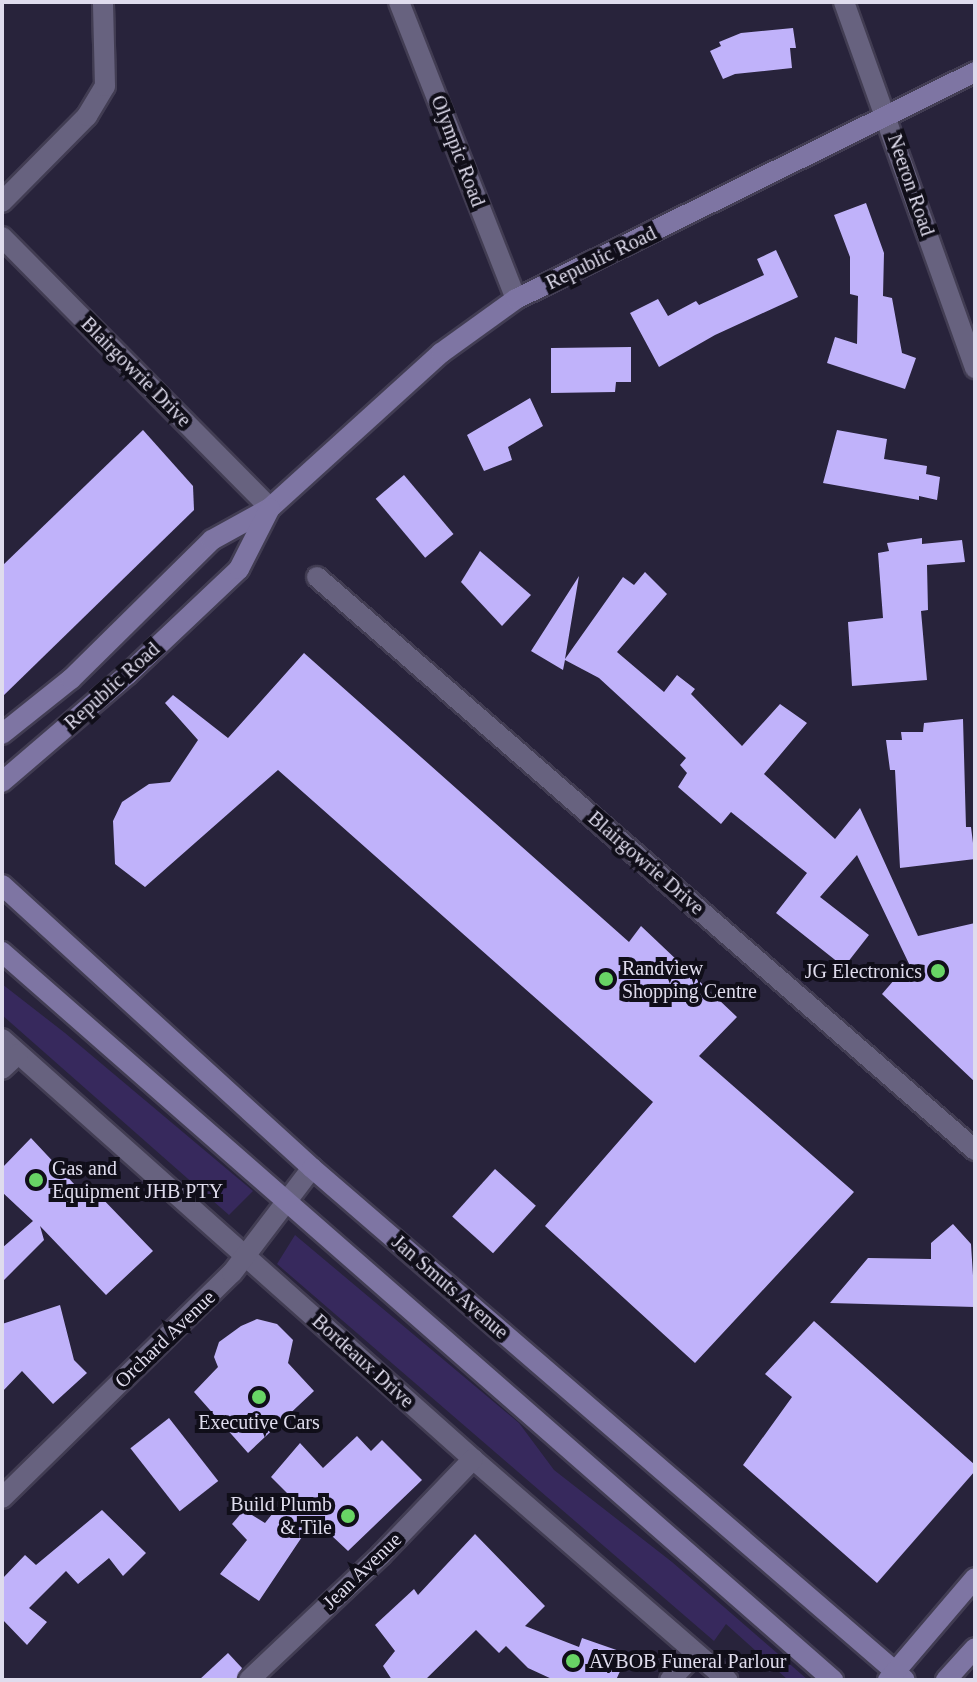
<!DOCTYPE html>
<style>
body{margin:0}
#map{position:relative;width:977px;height:1682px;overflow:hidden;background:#28233b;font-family:"Times New Roman",serif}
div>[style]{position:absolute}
.green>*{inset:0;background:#37295d}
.building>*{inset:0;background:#c0b2fa;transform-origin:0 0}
.roads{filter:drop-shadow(2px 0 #423d53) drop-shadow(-2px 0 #423d53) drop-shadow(0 2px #423d53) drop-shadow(0 -2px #423d53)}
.street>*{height:20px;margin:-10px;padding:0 10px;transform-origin:10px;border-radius:10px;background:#67627f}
.secondary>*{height:20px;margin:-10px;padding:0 10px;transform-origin:10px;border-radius:10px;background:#7e75a3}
.dots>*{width:22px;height:22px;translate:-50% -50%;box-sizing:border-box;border:4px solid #100e19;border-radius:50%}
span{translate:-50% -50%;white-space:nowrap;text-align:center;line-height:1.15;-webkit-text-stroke:8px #100e19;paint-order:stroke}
.street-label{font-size:20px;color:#dfdced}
.poi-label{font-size:20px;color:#dfdced}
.left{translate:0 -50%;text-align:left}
.right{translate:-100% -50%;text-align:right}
.frame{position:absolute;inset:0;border:4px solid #dfdced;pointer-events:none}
</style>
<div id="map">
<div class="green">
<i style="clip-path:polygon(2px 984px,65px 1033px,253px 1191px,229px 1215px,2px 1015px)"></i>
<i style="clip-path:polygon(295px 1235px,519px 1423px,554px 1470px,672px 1562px,808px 1680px,788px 1680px,726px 1624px,714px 1641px,277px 1264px)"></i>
</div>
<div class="building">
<i style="clip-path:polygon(793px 28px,796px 48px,790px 48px,792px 68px,735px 74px,723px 79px,710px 51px,721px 46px,719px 42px,741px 33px)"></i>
<i style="clip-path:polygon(866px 203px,884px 253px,883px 296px,892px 298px,902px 353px,916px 358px,905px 389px,827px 363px,835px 337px,857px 344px,858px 296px,850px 294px,850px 257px,834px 215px)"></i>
<i style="clip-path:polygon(776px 250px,798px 297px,715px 335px,659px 367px,630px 313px,658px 299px,668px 316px,696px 301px,699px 305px,764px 275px,757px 259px)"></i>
<i style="clip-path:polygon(631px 347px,631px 382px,616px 382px,615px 392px,551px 393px,551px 348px)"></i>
<i style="clip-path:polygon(530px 398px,543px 426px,508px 447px,512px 460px,484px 471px,467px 435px)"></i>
<i style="clip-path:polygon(143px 430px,193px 486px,194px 510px,2px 697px,2px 566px)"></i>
<i style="clip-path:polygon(837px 430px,887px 439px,884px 459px,927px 466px,926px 474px,940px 477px,937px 500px,919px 496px,919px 500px,823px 483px)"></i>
<i style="left:404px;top:475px;width:77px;height:37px;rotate:50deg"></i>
<i style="clip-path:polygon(922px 538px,922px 544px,962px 540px,965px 562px,927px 565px,928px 610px,921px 611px,927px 680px,852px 686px,848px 622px,883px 618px,878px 553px,889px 551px,887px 543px)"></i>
<i style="clip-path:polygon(480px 551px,531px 595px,502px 626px,461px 582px)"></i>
<i style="clip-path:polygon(645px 572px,667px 594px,617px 652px,664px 692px,677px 675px,695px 689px,691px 694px,742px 746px,780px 704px,807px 723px,764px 774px,835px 839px,860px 808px,918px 936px,975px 923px,975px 1082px,882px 994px,907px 965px,911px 968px,857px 855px,820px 897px,869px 935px,844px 967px,776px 913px,807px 873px,731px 812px,721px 824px,678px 787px,687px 773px,680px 765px,686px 758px,599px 678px,565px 660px,563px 670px,531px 651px,579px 576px,565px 659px,623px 577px,634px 585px)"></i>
<i style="clip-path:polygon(304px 653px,629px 942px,641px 926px,737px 1017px,699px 1056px,854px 1192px,695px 1363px,545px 1226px,653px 1102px,278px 770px,145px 887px,115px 864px,113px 821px,122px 802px,149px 784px,170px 782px,198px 740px,165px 703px,173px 695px,228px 738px)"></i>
<i style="clip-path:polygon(963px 719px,966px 827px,971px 827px,975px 859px,900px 868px,895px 770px,890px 770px,886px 740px,902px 740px,901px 732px,923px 732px,924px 723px)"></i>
<i style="clip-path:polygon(31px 1138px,90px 1201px,97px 1193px,153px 1251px,106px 1295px,40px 1226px,44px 1240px,2px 1282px,2px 1248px,33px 1221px,2px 1192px,2px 1168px)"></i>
<i style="left:495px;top:1169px;width:55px;height:64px;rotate:42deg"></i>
<i style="clip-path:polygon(953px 1224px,971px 1244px,975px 1307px,830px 1303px,868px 1258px,931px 1259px,931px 1243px)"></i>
<i style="clip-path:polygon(60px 1305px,74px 1360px,87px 1373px,53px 1404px,22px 1371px,2px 1392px,2px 1324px)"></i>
<i style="clip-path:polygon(257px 1319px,277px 1324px,293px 1340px,288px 1363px,314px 1391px,248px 1453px,194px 1392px,218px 1367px,214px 1357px,219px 1342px,241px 1326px)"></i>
<i style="clip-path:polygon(814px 1321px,975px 1465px,975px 1471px,877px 1583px,743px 1465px,792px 1397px,765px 1374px)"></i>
<i style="left:169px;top:1418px;width:80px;height:49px;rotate:52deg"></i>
<i style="clip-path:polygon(357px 1436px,371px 1451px,382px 1440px,422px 1480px,348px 1551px,314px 1519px,259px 1601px,220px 1574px,247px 1540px,232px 1524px,244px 1510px,265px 1523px,288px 1494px,271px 1477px,300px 1443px,323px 1468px)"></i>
<i style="clip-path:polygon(102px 1510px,146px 1553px,123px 1576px,109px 1558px,78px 1584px,66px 1571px,29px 1608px,47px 1622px,27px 1645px,2px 1619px,2px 1579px,25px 1555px,36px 1565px)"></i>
<i style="clip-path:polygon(475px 1534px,545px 1606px,525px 1626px,579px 1647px,582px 1638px,628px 1654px,616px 1680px,554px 1680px,528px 1668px,506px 1646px,499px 1653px,476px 1630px,425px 1680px,392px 1680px,383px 1666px,395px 1651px,375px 1625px,414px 1589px,418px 1595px)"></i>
<i style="clip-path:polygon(228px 1653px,242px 1668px,236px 1680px,199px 1680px)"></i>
</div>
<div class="roads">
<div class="street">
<i style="left:399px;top:2px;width:319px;rotate:68.5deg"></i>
<i style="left:844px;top:2px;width:389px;rotate:70.3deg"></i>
<i style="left:2px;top:202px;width:121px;rotate:-45.3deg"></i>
<i style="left:87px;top:116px;width:35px;rotate:-59deg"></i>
<i style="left:105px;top:86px;width:84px;rotate:-91.4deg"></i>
<i style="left:2px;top:237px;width:381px;rotate:45.3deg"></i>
<i style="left:317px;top:577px;width:873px;rotate:41.05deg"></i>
<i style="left:2px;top:1039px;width:631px;rotate:41.72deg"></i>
<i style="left:473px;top:1459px;width:337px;rotate:41deg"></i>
<i style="left:2px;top:1069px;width:22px;rotate:-43deg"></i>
<i style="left:2px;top:1498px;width:322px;rotate:-44.4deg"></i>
<i style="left:232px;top:1273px;width:132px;rotate:-52.7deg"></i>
<i style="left:249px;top:1680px;width:182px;rotate:-43.4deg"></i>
<i style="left:381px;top:1555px;width:133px;rotate:-46.2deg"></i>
<i style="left:670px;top:1680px;width:37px;rotate:-46deg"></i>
</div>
<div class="secondary">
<i style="left:2px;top:734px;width:88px;rotate:-38.6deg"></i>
<i style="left:71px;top:679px;width:198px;rotate:-44.6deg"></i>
<i style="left:212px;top:540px;width:66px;rotate:-28.9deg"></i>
<i style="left:270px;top:508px;width:231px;rotate:-42.2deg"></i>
<i style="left:441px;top:353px;width:92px;rotate:-35.8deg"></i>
<i style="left:516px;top:299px;width:512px;rotate:-26.31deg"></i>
<i style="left:2px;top:782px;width:165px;rotate:-40.6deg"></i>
<i style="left:127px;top:675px;width:154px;rotate:-43.4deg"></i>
<i style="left:239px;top:569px;width:68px;rotate:-63.1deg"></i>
<i style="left:2px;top:885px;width:420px;rotate:42.4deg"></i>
<i style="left:312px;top:1168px;width:783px;rotate:40.81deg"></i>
<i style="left:2px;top:952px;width:1105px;rotate:41.22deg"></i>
<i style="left:888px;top:1680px;width:134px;rotate:-49.5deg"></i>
<i style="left:946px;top:1680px;width:43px;rotate:-47.8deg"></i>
</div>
</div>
<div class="dots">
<i style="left:938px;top:971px;background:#68d465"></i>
<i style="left:606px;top:979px;background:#68d465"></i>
<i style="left:36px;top:1180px;background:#68d465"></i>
<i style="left:259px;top:1397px;background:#68d465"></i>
<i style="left:348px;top:1516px;background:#68d465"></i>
<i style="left:573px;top:1661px;background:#68d465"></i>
</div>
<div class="street-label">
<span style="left:458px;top:151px;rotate:69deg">Olympic Road</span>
<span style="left:911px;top:185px;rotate:71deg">Neeron Road</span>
<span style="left:601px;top:258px;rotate:-26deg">Republic Road</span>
<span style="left:136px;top:372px;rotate:45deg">Blairgowrie Drive</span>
<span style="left:112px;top:686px;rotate:-42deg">Republic Road</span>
<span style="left:646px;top:863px;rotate:41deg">Blairgowrie Drive</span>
<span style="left:450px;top:1287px;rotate:41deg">Jan Smuts Avenue</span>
<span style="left:165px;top:1339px;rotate:-44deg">Orchard Avenue</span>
<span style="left:363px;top:1361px;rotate:42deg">Bordeaux Drive</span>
<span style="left:362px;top:1571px;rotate:-44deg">Jean Avenue</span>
</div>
<div class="poi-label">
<span class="left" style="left:622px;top:980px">Randview<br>Shopping Centre</span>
<span class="right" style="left:922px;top:971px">JG Electronics</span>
<span class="left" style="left:52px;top:1180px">Gas and<br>Equipment JHB PTY</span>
<span style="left:259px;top:1422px">Executive Cars</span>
<span class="right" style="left:332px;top:1516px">Build Plumb<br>&amp; Tile</span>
<span class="left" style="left:589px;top:1661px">AVBOB Funeral Parlour</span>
</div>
<div class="frame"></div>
</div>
